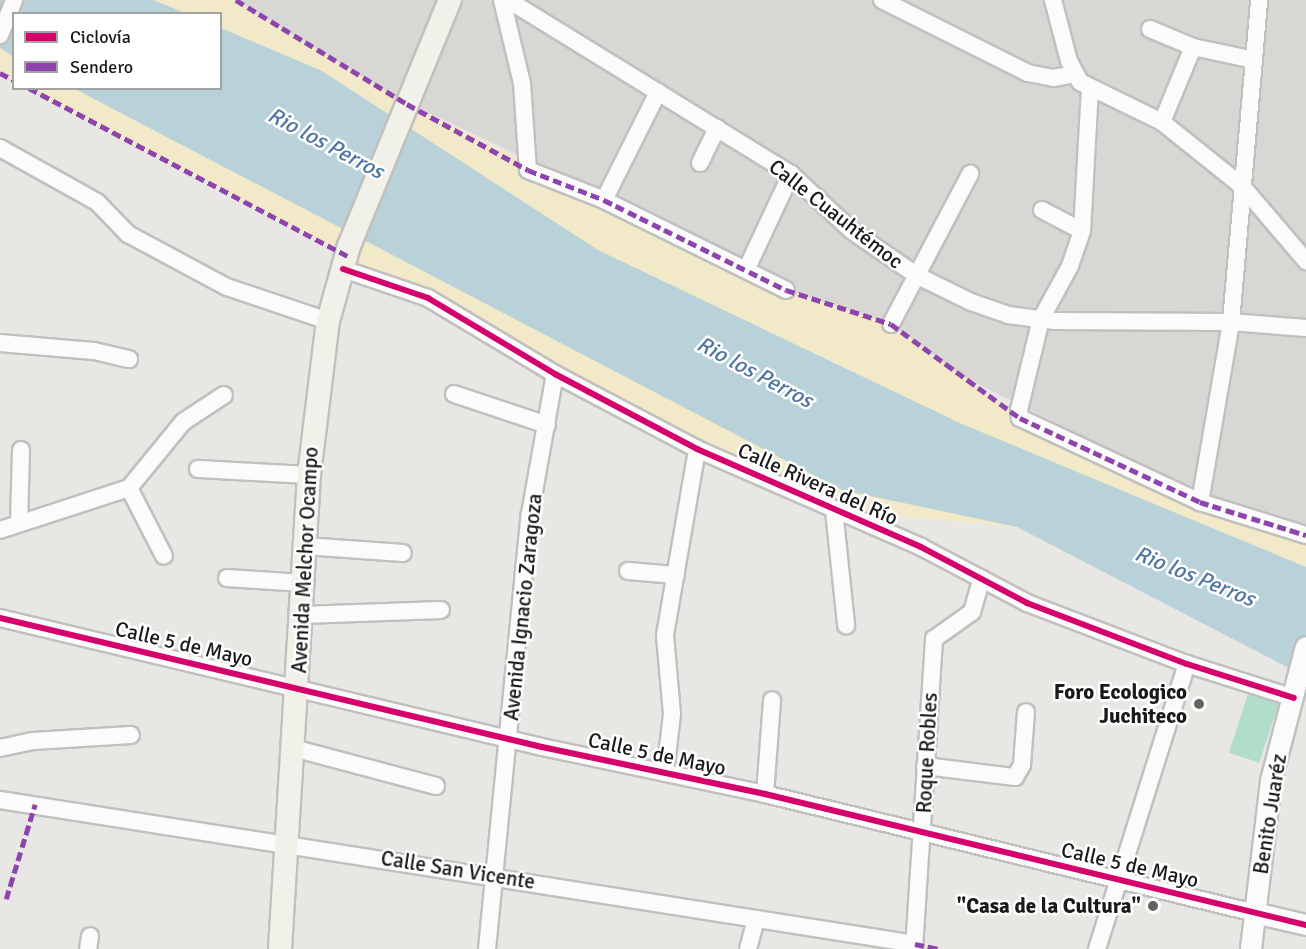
<!DOCTYPE html>
<meta charset="utf-8">
<style>
body{margin:0}
#map{position:relative;width:1306px;height:949px;overflow:hidden;background:#e9e7e3;font-family:Signika,sans-serif}
div>[style]{position:absolute}
.residential>*{inset:0;background:#d8d7d4}
.sand>*{inset:0;background:#f1e9c8}
.pitch>*{inset:0;background:#b1ddcb;transform-origin:0 0}
.water>*{inset:0;background:#b9d2da}
.roads{filter:drop-shadow(2px 0 #c1c0bf) drop-shadow(-2px 0 #c1c0bf) drop-shadow(0 2px #c1c0bf) drop-shadow(0 -2px #c1c0bf)}
.minor>*{height:16px;margin:-8px;padding:0 8px;transform-origin:8px;border-radius:8px;background:#fcfbfb}
.tertiary>*{height:20px;margin:-10px;padding:0 10px;transform-origin:10px;border-radius:10px;background:#fcfbfb}
.secondary>*{height:22px;margin:-11px;padding:0 11px;transform-origin:11px;border-radius:11px;background:#f1f0e9}
.quiet>*{height:4.5px;margin-top:-2.25px;transform-origin:0;background:repeating-linear-gradient(90deg,#8e44ad 0 9px,transparent 0 13.5px)}
.cycleway>*{height:6px;margin:-3px;padding:0 3px;transform-origin:3px;border-radius:3px;background:#d6006c}
.dots>*{width:16px;height:16px;translate:-50% -50%;box-sizing:border-box;border:3px solid #fff;border-radius:50%}
span{translate:-50% -50%;white-space:nowrap;text-align:center;line-height:1.15;-webkit-text-stroke:5px #fff;paint-order:stroke}
.street-label{font-size:21px;color:#1a1a1a}
.poi-label{font-size:21px;color:#1a1a1a;font-weight:700}
.right{translate:-100% -50%;text-align:right}
.water-label{font-size:22px;color:#5177a0;font-style:italic}
.legend{position:absolute;left:12px;top:12px;width:210px;height:78px;box-sizing:border-box;background:#fff;border:2px solid #a3a3a3;margin:0;padding:8px 10px;list-style:none;font-size:18px;color:#1a1a1a}
.legend li{display:flex;align-items:center;gap:12px;height:30px}
.legend b{width:30px;border:2px solid #a3a3a3}
</style>
<div id="map">
<div class="residential">
<i style="clip-path:polygon(178px 0,1306px 0,1306px 548px,573px 181px,220px 14px)"></i>
</div>
<div class="sand">
<i style="clip-path:polygon(0 0,236px 0,407px 104px,786px 290px,891px 324px,1020px 418px,1200px 502px,1306px 535px,1306px 677px,1017px 527px,834px 510px,383px 281px,347px 256px,29px 89px,220px 88px,220px 14px,14px 14px,13px 80px,0 73px)"></i>
</div>
<div class="pitch">
<i style="left:1249px;top:691px;width:32px;height:65px;rotate:18deg"></i>
</div>
<div class="water">
<i style="clip-path:polygon(0 0,153px 0,185px 13px,14px 14px,13px 56px,0 48px)"></i>
<i style="clip-path:polygon(221px 28px,322px 71px,598px 250px,962px 424px,1306px 567px,1306px 677px,1017px 527px,842px 490px,75px 89px,220px 88px)"></i>
</div>
<div class="roads">
<div class="minor">
<i style="left:502px;top:0;width:85px;rotate:76.5deg"></i>
<i style="left:522px;top:83px;width:87px;rotate:86.1deg"></i>
<i style="left:528px;top:170px;width:82px;rotate:21.5deg"></i>
<i style="left:604px;top:200px;width:203px;rotate:26.3deg"></i>
<i style="left:508px;top:0;width:332px;rotate:31.6deg"></i>
<i style="left:791px;top:174px;width:83px;rotate:43.1deg"></i>
<i style="left:852px;top:231px;width:78px;rotate:34.5deg"></i>
<i style="left:916px;top:275px;width:61px;rotate:26.1deg"></i>
<i style="left:971px;top:302px;width:39px;rotate:19deg"></i>
<i style="left:1008px;top:315px;width:47px;rotate:7.3deg"></i>
<i style="left:1055px;top:321px;width:176px;rotate:0.3deg"></i>
<i style="left:1231px;top:322px;width:75px;rotate:4.6deg"></i>
<i style="left:882px;top:0;width:163px;rotate:26.6deg"></i>
<i style="left:1028px;top:73px;width:25px;rotate:11deg"></i>
<i style="left:1053px;top:78px;width:22px;rotate:-10deg"></i>
<i style="left:1053px;top:0;width:63px;rotate:75.3deg"></i>
<i style="left:1069px;top:61px;width:24px;rotate:62deg"></i>
<i style="left:1080px;top:82px;width:91px;rotate:26deg"></i>
<i style="left:1162px;top:122px;width:102px;rotate:38.7deg"></i>
<i style="left:1242px;top:186px;width:99px;rotate:49.5deg"></i>
<i style="left:1150px;top:29px;width:47px;rotate:22.7deg"></i>
<i style="left:1193px;top:47px;width:62px;rotate:12deg"></i>
<i style="left:0;top:35px;width:38px;rotate:-68deg"></i>
<i style="left:1090px;top:88px;width:143px;rotate:93.2deg"></i>
<i style="left:1082px;top:231px;width:37px;rotate:109deg"></i>
<i style="left:1070px;top:266px;width:60px;rotate:118.7deg"></i>
<i style="left:1041px;top:319px;width:94px;rotate:103.6deg"></i>
<i style="left:1019px;top:410px;width:8px;rotate:83deg"></i>
<i style="left:1020px;top:418px;width:199px;rotate:25deg"></i>
<i style="left:1200px;top:502px;width:111px;rotate:17.3deg"></i>
<i style="left:1162px;top:122px;width:81px;rotate:-67.5deg"></i>
<i style="left:0;top:148px;width:111px;rotate:29.1deg"></i>
<i style="left:97px;top:202px;width:45px;rotate:45.9deg"></i>
<i style="left:128px;top:234px;width:112px;rotate:28.2deg"></i>
<i style="left:227px;top:287px;width:107px;rotate:18.6deg"></i>
<i style="left:700px;top:163px;width:39px;rotate:-64deg"></i>
<i style="left:604px;top:200px;width:121px;rotate:-63.4deg"></i>
<i style="left:1042px;top:210px;width:45px;rotate:27.7deg"></i>
<i style="left:747px;top:268px;width:104px;rotate:-64.9deg"></i>
<i style="left:343px;top:269px;width:90px;rotate:18.8deg"></i>
<i style="left:428px;top:298px;width:148px;rotate:30.9deg"></i>
<i style="left:555px;top:374px;width:161px;rotate:27.8deg"></i>
<i style="left:697px;top:449px;width:244px;rotate:23.6deg"></i>
<i style="left:921px;top:547px;width:120px;rotate:27.8deg"></i>
<i style="left:1027px;top:603px;width:171px;rotate:20.9deg"></i>
<i style="left:1187px;top:664px;width:112px;rotate:17.6deg"></i>
<i style="left:891px;top:324px;width:170px;rotate:-62.2deg"></i>
<i style="left:0;top:343px;width:94px;rotate:4.9deg"></i>
<i style="left:94px;top:351px;width:36px;rotate:13deg"></i>
<i style="left:454px;top:394px;width:98px;rotate:18.4deg"></i>
<i style="left:198px;top:469px;width:111px;rotate:3.1deg"></i>
<i style="left:129px;top:488px;width:76px;rotate:62.8deg"></i>
<i style="left:1200px;top:502px;width:183px;rotate:-80.2deg"></i>
<i style="left:1231px;top:322px;width:323px;rotate:-85deg"></i>
<i style="left:834px;top:510px;width:116px;rotate:84deg"></i>
<i style="left:19px;top:523px;width:73px;rotate:-88.4deg"></i>
<i style="left:0;top:530px;width:136px;rotate:-18deg"></i>
<i style="left:129px;top:488px;width:85px;rotate:-50.7deg"></i>
<i style="left:183px;top:422px;width:49px;rotate:-33.4deg"></i>
<i style="left:305px;top:546px;width:98px;rotate:4.1deg"></i>
<i style="left:628px;top:571px;width:48px;rotate:4.8deg"></i>
<i style="left:227px;top:578px;width:76px;rotate:3.8deg"></i>
<i style="left:302px;top:615px;width:139px;rotate:-2.1deg"></i>
<i style="left:0;top:618px;width:557px;rotate:13.39deg"></i>
<i style="left:542px;top:747px;width:228px;rotate:11.9deg"></i>
<i style="left:765px;top:794px;width:504px;rotate:13.65deg"></i>
<i style="left:0;top:748px;width:34px;rotate:-12deg"></i>
<i style="left:33px;top:741px;width:98px;rotate:-3.5deg"></i>
<i style="left:293px;top:748px;width:148px;rotate:14.9deg"></i>
<i style="left:925px;top:766px;width:91px;rotate:7deg"></i>
<i style="left:1015px;top:777px;width:14px;rotate:-60deg"></i>
<i style="left:1022px;top:765px;width:53px;rotate:-85.7deg"></i>
<i style="left:665px;top:773px;width:59px;rotate:-83.2deg"></i>
<i style="left:672px;top:714px;width:79px;rotate:-95.1deg"></i>
<i style="left:665px;top:635px;width:189px;rotate:-80.2deg"></i>
<i style="left:765px;top:794px;width:94px;rotate:-85.7deg"></i>
<i style="left:0;top:800px;width:926px;rotate:8.94deg"></i>
<i style="left:88px;top:949px;width:13px;rotate:-81deg"></i>
<i style="left:487px;top:949px;width:437px;rotate:-84.4deg"></i>
<i style="left:530px;top:514px;width:142px;rotate:-79.9deg"></i>
<i style="left:748px;top:949px;width:31px;rotate:-75deg"></i>
<i style="left:914px;top:949px;width:311px;rotate:-86.3deg"></i>
<i style="left:934px;top:639px;width:47px;rotate:-35.4deg"></i>
<i style="left:972px;top:612px;width:35px;rotate:-74deg"></i>
<i style="left:1097px;top:949px;width:299px;rotate:-72.5deg"></i>
</div>
<div class="tertiary">
<i style="left:1255px;top:913px;width:52px;rotate:13.2deg"></i>
<i style="left:1251px;top:949px;width:169px;rotate:-83.2deg"></i>
<i style="left:1271px;top:781px;width:138px;rotate:-75.4deg"></i>
</div>
<div class="secondary">
<i style="left:280px;top:949px;width:475px;rotate:-86.5deg"></i>
<i style="left:309px;top:475px;width:155px;rotate:-83deg"></i>
<i style="left:328px;top:321px;width:78px;rotate:-74.4deg"></i>
<i style="left:349px;top:246px;width:266px;rotate:-67.7deg"></i>
</div>
</div>
<div class="quiet">
<i style="left:236px;top:0;width:200px;rotate:31.3deg"></i>
<i style="left:407px;top:104px;width:138px;rotate:28.6deg"></i>
<i style="left:528px;top:170px;width:82px;rotate:21.5deg"></i>
<i style="left:604px;top:200px;width:203px;rotate:26.3deg"></i>
<i style="left:786px;top:290px;width:110px;rotate:17.9deg"></i>
<i style="left:891px;top:324px;width:160px;rotate:36.1deg"></i>
<i style="left:1020px;top:418px;width:199px;rotate:25deg"></i>
<i style="left:1200px;top:502px;width:111px;rotate:17.3deg"></i>
<i style="left:0;top:73px;width:16px;rotate:27deg"></i>
<i style="left:29px;top:88px;width:360px;rotate:27.8deg"></i>
<i style="left:6px;top:899px;width:99px;rotate:-73deg"></i>
<i style="left:915px;top:944px;width:24px;rotate:12deg"></i>
</div>
<div class="cycleway">
<i style="left:343px;top:269px;width:90px;rotate:18.8deg"></i>
<i style="left:428px;top:298px;width:148px;rotate:30.9deg"></i>
<i style="left:555px;top:374px;width:161px;rotate:27.8deg"></i>
<i style="left:697px;top:449px;width:244px;rotate:23.6deg"></i>
<i style="left:921px;top:547px;width:120px;rotate:27.8deg"></i>
<i style="left:1027px;top:603px;width:171px;rotate:20.9deg"></i>
<i style="left:1187px;top:664px;width:112px;rotate:17.6deg"></i>
<i style="left:0;top:618px;width:557px;rotate:13.39deg"></i>
<i style="left:542px;top:747px;width:228px;rotate:11.9deg"></i>
<i style="left:765px;top:794px;width:557px;rotate:13.61deg"></i>
</div>
<div class="dots">
<i style="left:1199px;top:704px;background:#626260"></i>
<i style="left:1153px;top:906px;background:#626260"></i>
</div>
<div class="street-label">
<span style="left:836px;top:214px;rotate:38deg">Calle Cuauhtémoc</span>
<span style="left:818px;top:484px;rotate:24deg">Calle Rivera del Río</span>
<span style="left:305px;top:560px;rotate:-87deg">Avenida Melchor Ocampo</span>
<span style="left:523px;top:607px;rotate:-84deg">Avenida Ignacio Zaragoza</span>
<span style="left:184px;top:644px;rotate:13deg">Calle 5 de Mayo</span>
<span style="left:927px;top:753px;rotate:-87deg">Roque Robles</span>
<span style="left:657px;top:754px;rotate:12deg">Calle 5 de Mayo</span>
<span style="left:1270px;top:814px;rotate:-81deg">Benito Juaréz</span>
<span style="left:1130px;top:865px;rotate:13deg">Calle 5 de Mayo</span>
<span style="left:458px;top:870px;rotate:9deg">Calle San Vicente</span>
</div>
<div class="poi-label">
<span class="right" style="left:1187px;top:704px">Foro Ecologico<br>Juchiteco</span>
<span class="right" style="left:1141px;top:906px">"Casa de la Cultura"</span>
</div>
<div class="water-label">
<span style="left:326px;top:143px;rotate:28deg">Rio los Perros</span>
<span style="left:755px;top:372px;rotate:28deg">Rio los Perros</span>
<span style="left:1195px;top:576px;rotate:22deg">Rio los Perros</span>
</div>
<ul class="legend">
<li><b style="height:8px;background:#d6006c"></b>Ciclovía</li>
<li><b style="height:8px;background:#8e44ad"></b>Sendero</li>
</ul>
</div>
